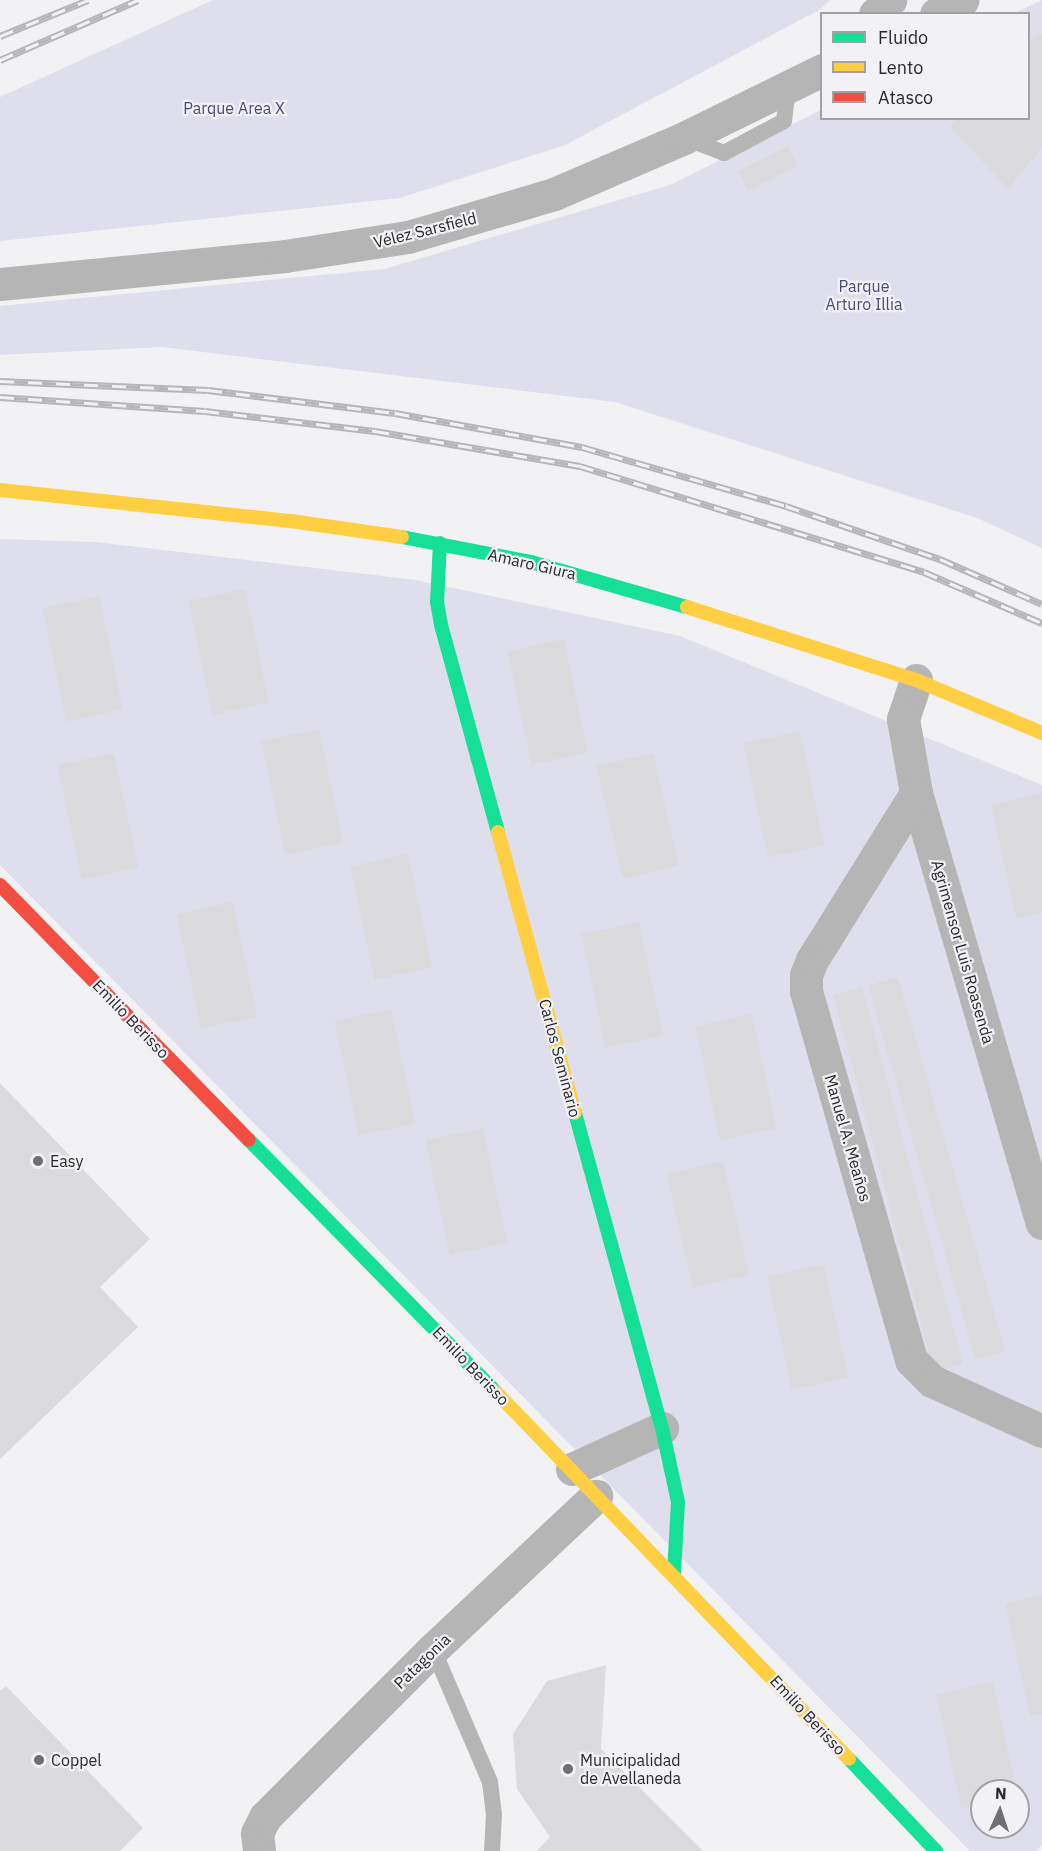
<!DOCTYPE html>
<meta charset="utf-8">
<style>
body{margin:0}
#map{position:relative;width:1042px;height:1851px;overflow:hidden;background:#f2f2f5;font-family:"IBM Plex Sans",sans-serif}
div>[style]{position:absolute}
.green>*{inset:0;background:#dfdeec}
.building>*{inset:0;background:#dbdbde;transform-origin:0 0}
.lane>*{height:16px;margin:-8px;padding:0 8px;transform-origin:8px;border-radius:8px;background:#b5b5b5}
.street>*{height:33px;margin:-16.5px;padding:0 16.5px;transform-origin:16.5px;border-radius:16.5px;background:#b5b5b5}
.fast>*{height:14px;margin:-7px;padding:0 7px;transform-origin:7px;border-radius:7px;background:#16e098}
.slow>*{height:14px;margin:-7px;padding:0 7px;transform-origin:7px;border-radius:7px;background:#ffcf43}
.jam>*{height:14px;margin:-7px;padding:0 7px;transform-origin:7px;border-radius:7px;background:#f24e42}
.rail>*{height:7px;margin-top:-3.5px;transform-origin:0;background:repeating-linear-gradient(90deg,#f1f1f6 0 14px,#b6b6b8 0 28px);box-sizing:border-box;border-block:2px solid #b6b6b8}
.dots>*{width:16px;height:16px;translate:-50% -50%;box-sizing:border-box;border:3px solid #f1f1f6;border-radius:50%}
span{translate:-50% -50%;white-space:nowrap;text-align:center;line-height:1.15;-webkit-text-stroke:4.5px #f1f1f6;paint-order:stroke}
.park-label{font-size:16px;color:#4f4976}
.street-label{font-size:16px;color:#29292b}
.poi-label{font-size:16px;color:#29292b}
.left{translate:0 -50%;text-align:left}
.legend{position:absolute;left:820px;top:12px;width:210px;height:108px;box-sizing:border-box;background:#f1f1f6;border:2px solid #a1a1a5;margin:0;padding:8px 10px;list-style:none;font-size:18px;color:#29292b}
.legend li{display:flex;align-items:center;gap:12px;height:30px}
.legend b{width:30px;border:2px solid #a1a1a5}
.north{position:absolute;left:970px;top:1779px;width:60px;height:60px;box-sizing:border-box;background:#f1f1f6;border:2px solid #a1a1a5;border-radius:50%;rotate:3deg;font-size:16px;font-weight:700;line-height:24px;text-align:center;color:#29292b}
.north::after{content:'';display:block;margin:auto;width:21px;height:27px;background:#6f6f72;clip-path:polygon(50% 0,100% 100%,50% 72%,0 100%)}
</style>
<div id="map">
<div class="green">
<i style="clip-path:polygon(213px 0,830px 0,821px 9px,565px 145px,400px 198px,0 241px,0 97px)"></i>
<i style="clip-path:polygon(1042px 0,1042px 548px,977px 518px,615px 402px,162px 347px,0 355px,0 306px,384px 269px,670px 185px,821px 110px,822px 118px,1028px 118px,1028px 14px,1015px 13px)"></i>
<i style="clip-path:polygon(evenodd,0 539px,96px 542px,416px 580px,680px 636px,1042px 785px,1042px 1845px,1036px 1851px,970px 1851px,0 865px,0 539px,982px 1791px,1018px 1791px,1018px 1827px,982px 1827px,982px 1791px)"></i>
</div>
<div class="building">
<i style="clip-path:polygon(1042px 34px,1042px 148px,1008px 189px,950px 127px,956px 118px,1028px 118px,1028px 41px)"></i>
<i style="left:788px;top:146px;width:22px;height:56px;rotate:63deg"></i>
<i style="left:245px;top:589px;width:116px;height:58px;rotate:78deg"></i>
<i style="left:99px;top:596px;width:116px;height:58px;rotate:78deg"></i>
<i style="left:564px;top:639px;width:116px;height:58px;rotate:78deg"></i>
<i style="left:319px;top:729px;width:116px;height:59px;rotate:78deg"></i>
<i style="left:800px;top:731px;width:117px;height:58px;rotate:78deg"></i>
<i style="left:114px;top:753px;width:117px;height:58px;rotate:78deg"></i>
<i style="left:653px;top:753px;width:116px;height:58px;rotate:77deg"></i>
<i style="clip-path:polygon(1042px 793px,1042px 912px,1016px 918px,991px 805px)"></i>
<i style="left:408px;top:854px;width:116px;height:59px;rotate:78deg"></i>
<i style="left:233px;top:902px;width:117px;height:58px;rotate:78deg"></i>
<i style="left:639px;top:922px;width:116px;height:59px;rotate:78deg"></i>
<i style="left:898px;top:977px;width:389px;height:31px;rotate:74deg"></i>
<i style="left:862px;top:987px;width:390px;height:30px;rotate:75deg"></i>
<i style="left:391px;top:1009px;width:117px;height:58px;rotate:78deg"></i>
<i style="left:752px;top:1014px;width:117px;height:58px;rotate:78deg"></i>
<i style="clip-path:polygon(0 1083px,150px 1239px,100px 1287px,138px 1327px,0 1459px)"></i>
<i style="left:483px;top:1128px;width:117px;height:59px;rotate:78deg"></i>
<i style="left:723px;top:1161px;width:117px;height:58px;rotate:77deg"></i>
<i style="left:824px;top:1264px;width:116px;height:58px;rotate:78deg"></i>
<i style="clip-path:polygon(1042px 1595px,1042px 1714px,1030px 1716px,1005px 1603px)"></i>
<i style="clip-path:polygon(606px 1665px,601px 1749px,703px 1851px,537px 1851px,550px 1837px,517px 1789px,513px 1734px,547px 1681px)"></i>
<i style="clip-path:polygon(993px 1682px,1017px 1791px,982px 1791px,982px 1803px,961px 1808px,936px 1694px)"></i>
<i style="clip-path:polygon(6px 1686px,143px 1828px,120px 1851px,0 1851px,0 1691px)"></i>
</div>
<div class="lane">
<i style="left:685px;top:138px;width:42px;rotate:21deg"></i>
<i style="left:724px;top:153px;width:68px;rotate:-28.1deg"></i>
<i style="left:784px;top:121px;width:34px;rotate:-83deg"></i>
<i style="left:433px;top:1649px;width:145px;rotate:66.8deg"></i>
<i style="left:490px;top:1782px;width:32px;rotate:83deg"></i>
<i style="left:494px;top:1814px;width:37px;rotate:93deg"></i>
</div>
<div class="street">
<i style="left:875px;top:14px;width:21px;rotate:-43deg"></i>
<i style="left:936px;top:14px;width:30px;rotate:-28deg"></i>
<i style="left:0;top:284px;width:286px;rotate:-5.6deg"></i>
<i style="left:285px;top:256px;width:124px;rotate:-8.8deg"></i>
<i style="left:408px;top:237px;width:152px;rotate:-16.4deg"></i>
<i style="left:554px;top:194px;width:142px;rotate:-23.3deg"></i>
<i style="left:684px;top:138px;width:154px;rotate:-26.2deg"></i>
<i style="left:916px;top:680px;width:41px;rotate:108.4deg"></i>
<i style="left:903px;top:719px;width:75px;rotate:80deg"></i>
<i style="left:916px;top:793px;width:448px;rotate:73.7deg"></i>
<i style="left:916px;top:793px;width:197px;rotate:121.9deg"></i>
<i style="left:812px;top:960px;width:16px;rotate:112deg"></i>
<i style="left:806px;top:975px;width:16px;rotate:90deg"></i>
<i style="left:806px;top:991px;width:384px;rotate:74.1deg"></i>
<i style="left:911px;top:1360px;width:30px;rotate:45deg"></i>
<i style="left:932px;top:1381px;width:121px;rotate:24.4deg"></i>
<i style="left:572px;top:1469px;width:99px;rotate:-24.5deg"></i>
<i style="left:259px;top:1851px;width:18px;rotate:-96deg"></i>
<i style="left:257px;top:1833px;width:18px;rotate:-63deg"></i>
<i style="left:265px;top:1817px;width:238px;rotate:-45deg"></i>
<i style="left:433px;top:1649px;width:224px;rotate:-43.2deg"></i>
</div>
<div class="fast">
<i style="left:402px;top:537px;width:131px;rotate:11deg"></i>
<i style="left:531px;top:562px;width:162px;rotate:16.1deg"></i>
<i style="left:440px;top:543px;width:59px;rotate:92.9deg"></i>
<i style="left:437px;top:602px;width:23px;rotate:80deg"></i>
<i style="left:441px;top:625px;width:215px;rotate:74.6deg"></i>
<i style="left:575px;top:1113px;width:327px;rotate:74.6deg"></i>
<i style="left:662px;top:1428px;width:76px;rotate:77.8deg"></i>
<i style="left:678px;top:1502px;width:72px;rotate:93.2deg"></i>
<i style="left:249px;top:1140px;width:353px;rotate:45.6deg"></i>
<i style="left:849px;top:1759px;width:127px;rotate:46.6deg"></i>
</div>
<div class="slow">
<i style="left:0;top:490px;width:293px;rotate:6.1deg"></i>
<i style="left:291px;top:521px;width:112px;rotate:8.2deg"></i>
<i style="left:687px;top:607px;width:240px;rotate:17.7deg"></i>
<i style="left:916px;top:680px;width:137px;rotate:22.8deg"></i>
<i style="left:498px;top:832px;width:291px;rotate:74.7deg"></i>
<i style="left:496px;top:1392px;width:509px;rotate:46.11deg"></i>
</div>
<div class="jam">
<i style="left:0;top:885px;width:356px;rotate:45.7deg"></i>
</div>
<div class="rail">
<i style="left:0;top:36px;width:95px;rotate:-22.2deg"></i>
<i style="left:0;top:60px;width:150px;rotate:-23.5deg"></i>
<i style="left:0;top:381px;width:208px;rotate:2.5deg"></i>
<i style="left:208px;top:390px;width:188px;rotate:7deg"></i>
<i style="left:395px;top:413px;width:190px;rotate:10.3deg"></i>
<i style="left:582px;top:447px;width:212px;rotate:16.1deg"></i>
<i style="left:786px;top:506px;width:163px;rotate:19deg"></i>
<i style="left:940px;top:559px;width:111px;rotate:23.8deg"></i>
<i style="left:0;top:397px;width:205px;rotate:3.9deg"></i>
<i style="left:205px;top:411px;width:171px;rotate:6.7deg"></i>
<i style="left:375px;top:431px;width:208px;rotate:9.7deg"></i>
<i style="left:580px;top:466px;width:360px;rotate:17.1deg"></i>
<i style="left:924px;top:572px;width:129px;rotate:23.4deg"></i>
</div>
<div class="dots">
<i style="left:38px;top:1161px;background:#6f6f72"></i>
<i style="left:39px;top:1760px;background:#6f6f72"></i>
<i style="left:568px;top:1769px;background:#6f6f72"></i>
</div>
<div class="park-label">
<span style="left:234px;top:108px">Parque Area X</span>
<span style="left:864px;top:295px">Parque<br>Arturo Illia</span>
</div>
<div class="street-label">
<span style="left:425px;top:230px;rotate:-14deg">Vélez Sarsfield</span>
<span style="left:532px;top:564px;rotate:13deg">Amaro Giura</span>
<span style="left:963px;top:952px;rotate:74deg">Agrimensor Luis Roasenda</span>
<span style="left:131px;top:1019px;rotate:46deg">Emilio Berisso</span>
<span style="left:560px;top:1058px;rotate:75deg">Carlos Seminario</span>
<span style="left:848px;top:1138px;rotate:74deg">Manuel A. Meaños</span>
<span style="left:471px;top:1366px;rotate:46deg">Emilio Berisso</span>
<span style="left:422px;top:1661px;rotate:-44deg">Patagonia</span>
<span style="left:808px;top:1715px;rotate:47deg">Emilio Berisso</span>
</div>
<div class="poi-label">
<span class="left" style="left:50px;top:1161px">Easy</span>
<span class="left" style="left:51px;top:1760px">Coppel</span>
<span class="left" style="left:580px;top:1769px">Municipalidad<br>de Avellaneda</span>
</div>
<ul class="legend">
<li><b style="height:8px;background:#16e098"></b>Fluido</li>
<li><b style="height:8px;background:#ffcf43"></b>Lento</li>
<li><b style="height:8px;background:#f24e42"></b>Atasco</li>
</ul>
<div class="north">N</div>
</div>
